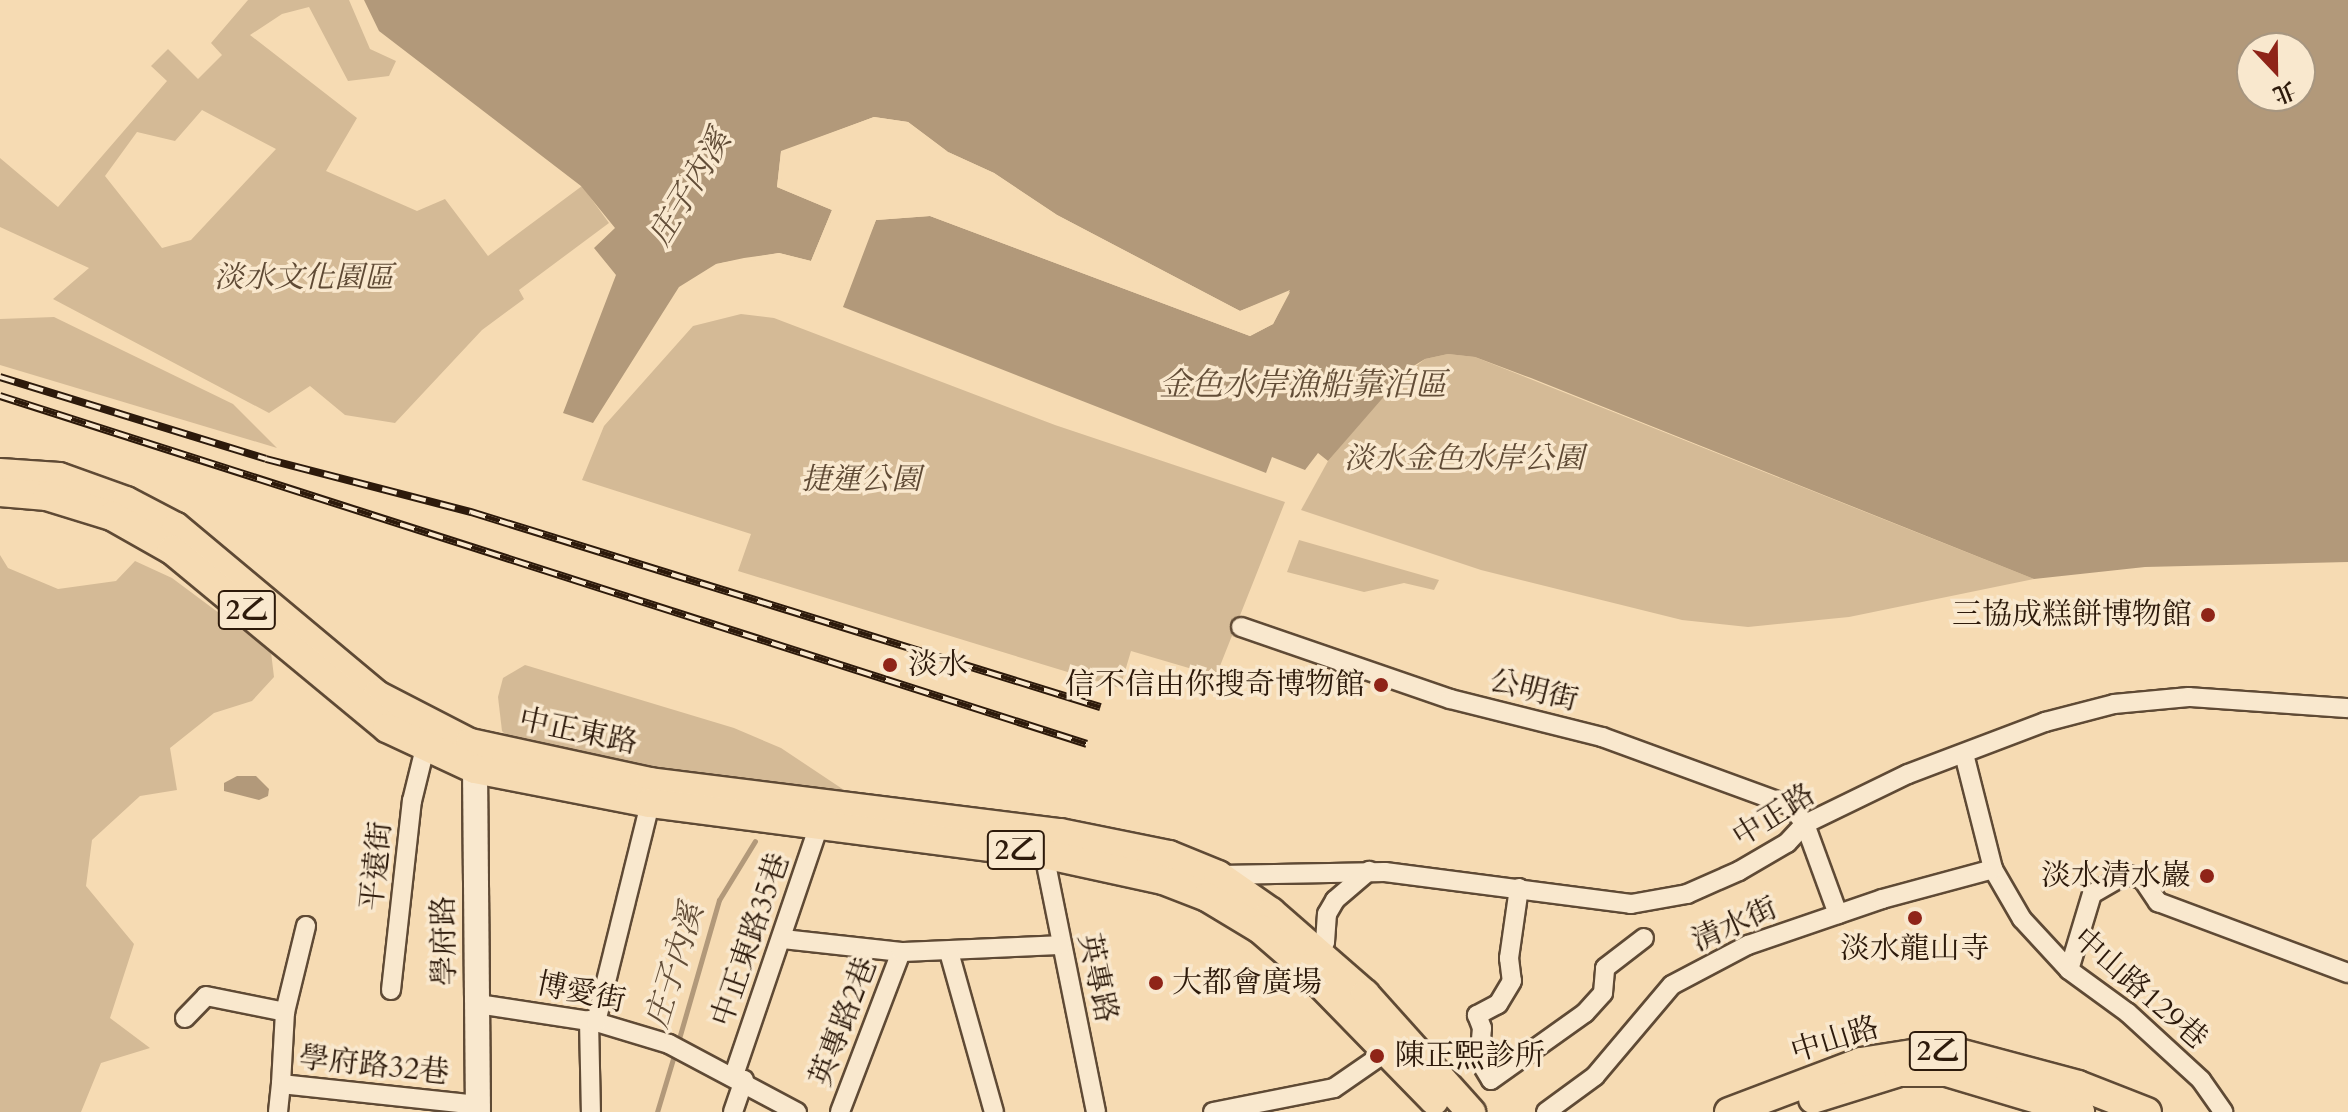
<!DOCTYPE html>
<meta charset="utf-8">
<style>
body{margin:0}
#map{position:relative;width:2348px;height:1112px;overflow:hidden;background:#f6dbb3;font-family:Cardo,"Noto Serif TC",serif}
div>[style]{position:absolute}
.green>*{inset:0;background:#d4ba96}
.water>*{inset:0;background:#b2997a}
.pier>*{inset:0;background:#f6dbb3}
.stream>*{height:5px;margin:-2.5px;padding:0 2.5px;transform-origin:2.5px;border-radius:2.5px;background:#b2997a}
.roads{filter:drop-shadow(2px 0 #5f4a35) drop-shadow(-2px 0 #5f4a35) drop-shadow(0 2px #5f4a35) drop-shadow(0 -2px #5f4a35)}
.street>*{height:18px;margin:-9px;padding:0 9px;transform-origin:9px;border-radius:9px;background:#f9e8ce}
.secondary>*{height:24px;margin:-12px;padding:0 12px;transform-origin:12px;border-radius:12px;background:#f9e8ce}
.primary>*{height:28px;margin:-14px;padding:0 14px;transform-origin:14px;border-radius:14px;background:#f6dbb3}
.rail>*{height:8px;margin-top:-4px;transform-origin:0;background:repeating-linear-gradient(90deg,#f9e8ce 0 15px,#2d1a0b 0 30px);box-sizing:border-box;border-block:2px solid #2d1a0b}
.dots>*{width:22px;height:22px;translate:-50% -50%;box-sizing:border-box;border:4px solid #f9e8ce;border-radius:50%}
span{translate:-50% -50%;white-space:nowrap;text-align:center;line-height:1.15;-webkit-text-stroke:7px #f9e8ce;paint-order:stroke}
.shield-label span{padding:2px 6px;background:#f9e8ce;border:2px solid;border-radius:6px;-webkit-text-stroke-width:0}
.shield-label{font-size:28px;color:#2d1a0b;font-weight:700}
.park-label{font-size:30px;color:#5f4a35;font-style:italic}
.poi-label{font-size:30px;color:#2d1a0b}
.right{translate:-100% -50%;text-align:right}
.left{translate:0 -50%;text-align:left}
.street-label{font-size:30px;color:#2d1a0b}
.water-label{font-size:32px;color:#624d37;font-style:italic}
.north{position:absolute;left:2236px;top:32px;width:80px;height:80px;box-sizing:border-box;background:#f9e8ce;border:2px solid #a79680;border-radius:50%;rotate:158deg;font-size:22px;font-weight:700;line-height:32px;text-align:center;color:#2d1a0b}
.north::after{content:'';display:block;margin:auto;width:28px;height:36px;background:#8f2418;clip-path:polygon(50% 0,100% 100%,50% 72%,0 100%)}
</style>
<div id="map">
<div class="green">
<i style="clip-path:polygon(evenodd,248px 0,349px 0,370px 49px,396px 61px,389px 76px,348px 81px,309px 7px,282px 14px,250px 35px,357px 118px,326px 171px,417px 211px,445px 199px,488px 256px,582px 186px,609px 223px,519px 290px,524px 299px,482px 330px,395px 423px,345px 415px,310px 386px,269px 413px,53px 299px,89px 268px,0 227px,0 158px,58px 207px,167px 81px,151px 66px,168px 49px,198px 79px,222px 55px,211px 43px,248px 0,202px 110px,276px 149px,191px 240px,162px 248px,105px 176px,137px 132px,175px 141px,202px 110px)"></i>
<i style="clip-path:polygon(741px 314px,774px 318px,1055px 425px,1285px 502px,1216px 676px,1131px 651px,1120px 688px,738px 571px,751px 534px,582px 480px,604px 426px,693px 326px)"></i>
<i style="clip-path:polygon(54px 317px,233px 404px,277px 448px,0 365px,0 319px)"></i>
<i style="clip-path:polygon(1448px 354px,1475px 357px,2034px 579px,1849px 617px,1748px 627px,1682px 620px,1481px 570px,1301px 510px,1328px 461px,1393px 384px,1425px 359px)"></i>
<i style="clip-path:polygon(1299px 540px,1439px 580px,1434px 590px,1404px 583px,1364px 592px,1287px 572px)"></i>
<i style="clip-path:polygon(0 555px,8px 568px,58px 589px,116px 581px,135px 561px,172px 578px,223px 616px,231px 601px,276px 641px,271px 652px,274px 677px,252px 701px,214px 713px,170px 748px,177px 790px,140px 796px,92px 840px,86px 886px,134px 944px,110px 1018px,150px 1048px,101px 1063px,81px 1112px,0 1112px)"></i>
<i style="clip-path:polygon(525px 665px,734px 728px,781px 748px,847px 792px,663px 771px,513px 742px,502px 731px,498px 697px,503px 678px)"></i>
</div>
<div class="water">
<i style="clip-path:polygon(evenodd,364px 0,2348px 0,2348px 562px,2145px 567px,2034px 579px,1531px 378px,1475px 357px,1448px 354px,1425px 359px,1407px 370px,1328px 461px,1318px 453px,1305px 470px,1272px 457px,1266px 473px,843px 307px,876px 220px,930px 216px,1250px 336px,1273px 324px,1290px 292px,1240px 311px,1057px 215px,994px 173px,948px 152px,908px 122px,874px 117px,781px 152px,777px 187px,832px 210px,811px 261px,779px 253px,744px 258px,716px 264px,679px 287px,593px 423px,563px 413px,616px 275px,594px 248px,615px 228px,581px 186px,379px 31px,364px 0,2252px 48px,2300px 48px,2300px 96px,2252px 96px,2252px 48px)"></i>
<i style="clip-path:polygon(237px 776px,256px 776px,269px 789px,268px 796px,259px 800px,224px 791px,224px 783px)"></i>
</div>
<div class="pier">
<i style="clip-path:polygon(874px 117px,908px 122px,948px 152px,994px 173px,1057px 215px,1240px 311px,1290px 290px,1273px 324px,1250px 336px,930px 216px,876px 220px,839px 305px,873px 217px,930px 212px,1250px 332px,1270px 321px,1282px 298px,1239px 315px,1055px 219px,906px 126px,874px 121px,785px 154px,781px 184px,836px 208px,814px 264px,779px 258px,716px 264px,779px 253px,811px 261px,832px 210px,777px 187px,781px 151px)"></i>
</div>
<div class="stream">
<i style="left:678px;top:1042px;width:148px;rotate:-73.9deg"></i>
<i style="left:719px;top:900px;width:69px;rotate:-58.6deg"></i>
<i style="left:657px;top:1112px;width:63px;rotate:-73.3deg"></i>
</div>
<div class="roads">
<div class="street">
<i style="left:1241px;top:627px;width:221px;rotate:19deg"></i>
<i style="left:1450px;top:699px;width:157px;rotate:14deg"></i>
<i style="left:1602px;top:737px;width:201px;rotate:20.1deg"></i>
<i style="left:1791px;top:806px;width:23px;rotate:52deg"></i>
<i style="left:1805px;top:824px;width:96px;rotate:69.9deg"></i>
<i style="left:1964px;top:754px;width:119px;rotate:75.8deg"></i>
<i style="left:1993px;top:869px;width:58px;rotate:59.9deg"></i>
<i style="left:2022px;top:919px;width:69px;rotate:47.3deg"></i>
<i style="left:2069px;top:970px;width:73px;rotate:36.1deg"></i>
<i style="left:2128px;top:1013px;width:99px;rotate:42.5deg"></i>
<i style="left:2201px;top:1080px;width:39px;rotate:55deg"></i>
<i style="left:1044px;top:854px;width:263px;rotate:78.6deg"></i>
<i style="left:1220px;top:875px;width:165px;rotate:-1deg"></i>
<i style="left:1385px;top:872px;width:248px;rotate:7.4deg"></i>
<i style="left:1631px;top:904px;width:57px;rotate:-10.1deg"></i>
<i style="left:1687px;top:894px;width:57px;rotate:-23.9deg"></i>
<i style="left:1739px;top:871px;width:56px;rotate:-30.3deg"></i>
<i style="left:1787px;top:843px;width:26px;rotate:-47deg"></i>
<i style="left:1805px;top:824px;width:114px;rotate:-25.9deg"></i>
<i style="left:1908px;top:774px;width:147px;rotate:-20.8deg"></i>
<i style="left:2045px;top:722px;width:71px;rotate:-14.6deg"></i>
<i style="left:2114px;top:704px;width:75px;rotate:-5.3deg"></i>
<i style="left:2189px;top:697px;width:159px;rotate:4deg"></i>
<i style="left:1519px;top:888px;width:71px;rotate:98.1deg"></i>
<i style="left:1509px;top:958px;width:23px;rotate:83deg"></i>
<i style="left:1512px;top:981px;width:27px;rotate:121deg"></i>
<i style="left:1498px;top:1004px;width:24px;rotate:152deg"></i>
<i style="left:1477px;top:1015px;width:14px;rotate:69deg"></i>
<i style="left:1482px;top:1028px;width:32px;rotate:95deg"></i>
<i style="left:1479px;top:1060px;width:23px;rotate:59deg"></i>
<i style="left:1491px;top:1080px;width:115px;rotate:-35.5deg"></i>
<i style="left:1585px;top:1013px;width:27px;rotate:-48deg"></i>
<i style="left:1603px;top:993px;width:25px;rotate:-85deg"></i>
<i style="left:1605px;top:968px;width:49px;rotate:-37.6deg"></i>
<i style="left:306px;top:926px;width:89px;rotate:103.7deg"></i>
<i style="left:285px;top:1012px;width:72px;rotate:93.2deg"></i>
<i style="left:281px;top:1084px;width:198px;rotate:6.1deg"></i>
<i style="left:783px;top:939px;width:119px;rotate:6.3deg"></i>
<i style="left:901px;top:952px;width:171px;rotate:110.9deg"></i>
<i style="left:901px;top:952px;width:160px;rotate:-2.5deg"></i>
<i style="left:949px;top:952px;width:166px;rotate:74.3deg"></i>
<i style="left:1318px;top:953px;width:13px;rotate:-58deg"></i>
<i style="left:1325px;top:942px;width:28px;rotate:-86deg"></i>
<i style="left:1327px;top:914px;width:16px;rotate:-60deg"></i>
<i style="left:1335px;top:900px;width:45px;rotate:-40.5deg"></i>
<i style="left:2069px;top:970px;width:79px;rotate:-73.2deg"></i>
<i style="left:2092px;top:894px;width:39px;rotate:-30deg"></i>
<i style="left:2126px;top:874px;width:18px;rotate:19deg"></i>
<i style="left:2143px;top:880px;width:27px;rotate:56deg"></i>
<i style="left:2158px;top:902px;width:203px;rotate:20.5deg"></i>
<i style="left:391px;top:990px;width:190px;rotate:-83.7deg"></i>
<i style="left:412px;top:801px;width:67px;rotate:-76.2deg"></i>
<i style="left:478px;top:1004px;width:119px;rotate:8.7deg"></i>
<i style="left:596px;top:1022px;width:76px;rotate:16.8deg"></i>
<i style="left:669px;top:1044px;width:145px;rotate:28deg"></i>
<i style="left:185px;top:1018px;width:30px;rotate:-46deg"></i>
<i style="left:206px;top:996px;width:81px;rotate:11.4deg"></i>
<i style="left:589px;top:1020px;width:92px;rotate:88.8deg"></i>
<i style="left:596px;top:1022px;width:226px;rotate:-76.1deg"></i>
<i style="left:734px;top:1075px;width:267px;rotate:-71.2deg"></i>
<i style="left:278px;top:1112px;width:28px;rotate:-84deg"></i>
<i style="left:733px;top:1112px;width:34px;rotate:-71deg"></i>
<i style="left:1213px;top:1112px;width:123px;rotate:-11.2deg"></i>
<i style="left:1334px;top:1088px;width:67px;rotate:-34.6deg"></i>
<i style="left:1546px;top:1112px;width:61px;rotate:-36.3deg"></i>
<i style="left:1595px;top:1076px;width:119px;rotate:-49.8deg"></i>
<i style="left:1672px;top:985px;width:86px;rotate:-27.8deg"></i>
<i style="left:1748px;top:945px;width:142px;rotate:-18.9deg"></i>
<i style="left:1882px;top:899px;width:115px;rotate:-15.1deg"></i>
</div>
<div class="secondary">
<i style="left:475px;top:769px;width:343px;rotate:89.5deg"></i>
</div>
<div class="primary">
<i style="left:0;top:473px;width:59px;rotate:3.9deg"></i>
<i style="left:59px;top:477px;width:71px;rotate:19.7deg"></i>
<i style="left:126px;top:501px;width:56px;rotate:27.5deg"></i>
<i style="left:176px;top:527px;width:262px;rotate:39.9deg"></i>
<i style="left:377px;top:695px;width:105px;rotate:27.3deg"></i>
<i style="left:470px;top:743px;width:184px;rotate:12.2deg"></i>
<i style="left:650px;top:782px;width:413px;rotate:7.1deg"></i>
<i style="left:1060px;top:833px;width:111px;rotate:11.4deg"></i>
<i style="left:1169px;top:855px;width:53px;rotate:22.2deg"></i>
<i style="left:1218px;top:875px;width:65px;rotate:34.9deg"></i>
<i style="left:1271px;top:912px;width:125px;rotate:41.1deg"></i>
<i style="left:1365px;top:994px;width:159px;rotate:48.1deg"></i>
<i style="left:0;top:492px;width:47px;rotate:4.9deg"></i>
<i style="left:47px;top:496px;width:68px;rotate:17.1deg"></i>
<i style="left:112px;top:516px;width:69px;rotate:29.5deg"></i>
<i style="left:172px;top:550px;width:279px;rotate:39.6deg"></i>
<i style="left:387px;top:728px;width:97px;rotate:25deg"></i>
<i style="left:475px;top:769px;width:178px;rotate:11deg"></i>
<i style="left:650px;top:803px;width:397px;rotate:7.4deg"></i>
<i style="left:1044px;top:854px;width:122px;rotate:12.3deg"></i>
<i style="left:1163px;top:880px;width:47px;rotate:21.1deg"></i>
<i style="left:1207px;top:897px;width:62px;rotate:31.1deg"></i>
<i style="left:1260px;top:929px;width:60px;rotate:40.9deg"></i>
<i style="left:1305px;top:968px;width:185px;rotate:45.7deg"></i>
<i style="left:1813px;top:1099px;width:90px;rotate:-17.4deg"></i>
<i style="left:1899px;top:1072px;width:48px"></i>
<i style="left:1947px;top:1072px;width:139px;rotate:16.7deg"></i>
<i style="left:1729px;top:1112px;width:141px;rotate:-20.7deg"></i>
<i style="left:1861px;top:1062px;width:71px;rotate:-8.9deg"></i>
<i style="left:1931px;top:1051px;width:24px;rotate:2deg"></i>
<i style="left:1955px;top:1052px;width:127px;rotate:15deg"></i>
<i style="left:2078px;top:1085px;width:74px;rotate:21.4deg"></i>
</div>
</div>
<div class="rail">
<i style="left:0;top:377px;width:278px;rotate:17.1deg"></i>
<i style="left:266px;top:459px;width:212px;rotate:14.5deg"></i>
<i style="left:471px;top:512px;width:659px;rotate:17.22deg"></i>
<i style="left:0;top:396px;width:1141px;rotate:17.75deg"></i>
</div>
<div class="dots">
<i style="left:2208px;top:615px;background:#8f2418"></i>
<i style="left:890px;top:665px;background:#8f2418"></i>
<i style="left:1381px;top:685px;background:#8f2418"></i>
<i style="left:2207px;top:876px;background:#8f2418"></i>
<i style="left:1915px;top:918px;background:#8f2418"></i>
<i style="left:1156px;top:983px;background:#8f2418"></i>
<i style="left:1377px;top:1056px;background:#8f2418"></i>
</div>
<div class="shield-label">
<span style="left:247px;top:610px">2乙</span>
<span style="left:1016px;top:850px">2乙</span>
<span style="left:1938px;top:1051px">2乙</span>
</div>
<div class="park-label">
<span style="left:304px;top:278px">淡水文化園區</span>
<span style="left:1464px;top:459px">淡水金色水岸公園</span>
<span style="left:861px;top:480px">捷運公園</span>
</div>
<div class="poi-label">
<span class="right" style="left:2192px;top:615px">三協成糕餅博物館</span>
<span class="left" style="left:908px;top:665px">淡水</span>
<span class="right" style="left:1365px;top:685px">信不信由你搜奇博物館</span>
<span class="right" style="left:2191px;top:876px">淡水清水巖</span>
<span style="left:1915px;top:949px">淡水龍山寺</span>
<span class="left" style="left:1172px;top:983px">大都會廣場</span>
<span class="left" style="left:1395px;top:1056px">陳正煕診所</span>
</div>
<div class="street-label">
<span style="left:1534px;top:691px;rotate:14deg">公明街</span>
<span style="left:578px;top:732px;rotate:12deg">中正東路</span>
<span style="left:1774px;top:816px;rotate:-32deg">中正路</span>
<span style="left:377px;top:866px;rotate:-84deg">平遠街</span>
<span style="left:1735px;top:925px;rotate:-24deg">清水街</span>
<span style="left:751px;top:940px;rotate:-71deg">中正東路35巷</span>
<span style="left:445px;top:941px;rotate:-91deg">學府路</span>
<span style="left:1097px;top:978px;rotate:78deg">英專路</span>
<span style="left:2140px;top:989px;rotate:41deg">中山路129巷</span>
<span style="left:581px;top:993px;rotate:12deg">博愛街</span>
<span style="left:844px;top:1022px;rotate:-69deg">英專路2巷</span>
<span style="left:1835px;top:1040px;rotate:-17deg">中山路</span>
<span style="left:374px;top:1066px;rotate:6deg">學府路32巷</span>
</div>
<div class="water-label">
<span style="left:690px;top:188px;rotate:-59deg">庄子內溪</span>
<span style="left:1303px;top:385px">金色水岸漁船靠泊區</span>
<span style="left:675px;top:966px;rotate:-73deg">庄子內溪</span>
</div>
<div class="north">北</div>
</div>
